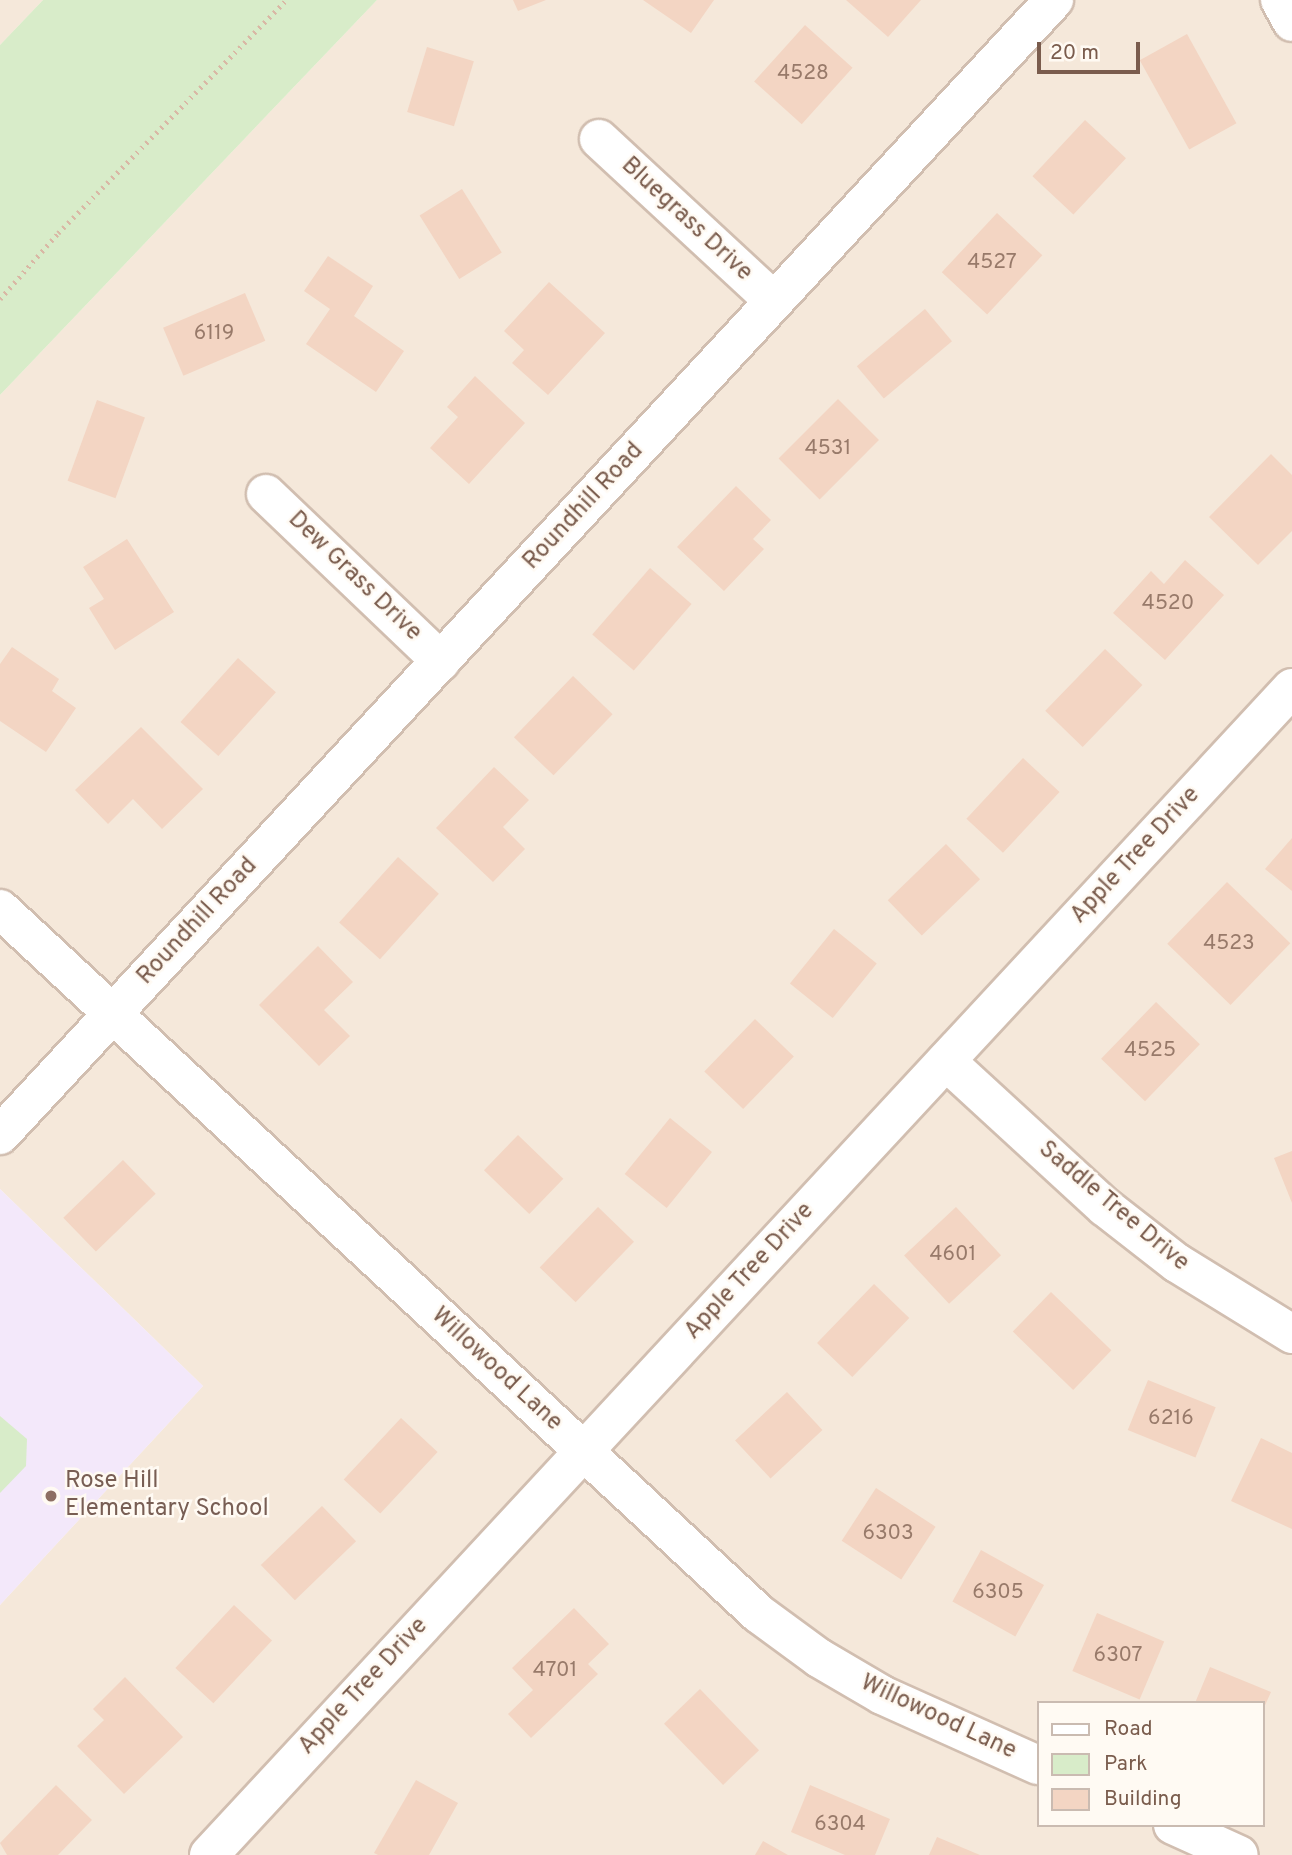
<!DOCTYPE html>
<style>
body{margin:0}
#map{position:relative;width:1292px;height:1855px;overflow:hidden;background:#fdf6ec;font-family:Overpass,sans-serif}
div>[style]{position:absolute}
.residential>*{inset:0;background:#f5e8da}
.education>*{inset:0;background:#f3e8fa}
.green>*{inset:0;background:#d8ecc9}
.building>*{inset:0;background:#f3d5c3;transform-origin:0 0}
.path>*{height:4.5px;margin-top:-2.25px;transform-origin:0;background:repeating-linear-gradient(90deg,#d9b8a5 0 2px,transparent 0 7px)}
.roads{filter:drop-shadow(2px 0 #d1beb0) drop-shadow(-2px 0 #d1beb0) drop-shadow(0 2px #d1beb0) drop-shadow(0 -2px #d1beb0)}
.minor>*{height:38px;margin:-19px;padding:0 19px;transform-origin:19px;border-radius:19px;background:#fff}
.dots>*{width:19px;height:19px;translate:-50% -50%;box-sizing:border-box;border:4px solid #fffaf3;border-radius:50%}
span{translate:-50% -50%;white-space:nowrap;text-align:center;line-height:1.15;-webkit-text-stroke:5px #fffaf3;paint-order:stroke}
.number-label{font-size:21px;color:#987a6a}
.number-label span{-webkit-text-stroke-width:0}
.street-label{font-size:24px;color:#7a5c4d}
.education-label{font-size:24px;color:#785e54}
.left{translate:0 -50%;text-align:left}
.legend{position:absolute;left:1037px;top:1701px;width:228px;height:126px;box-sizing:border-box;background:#fffaf3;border:2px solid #cabbb1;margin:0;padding:9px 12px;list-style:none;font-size:21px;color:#7a5c4d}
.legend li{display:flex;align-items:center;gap:14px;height:35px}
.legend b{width:35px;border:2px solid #cabbb1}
.scale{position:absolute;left:1037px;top:42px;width:103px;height:32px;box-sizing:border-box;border:4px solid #7a5c4d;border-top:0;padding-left:9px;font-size:21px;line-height:24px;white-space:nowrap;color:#7a5c4d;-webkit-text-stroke:5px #fffaf3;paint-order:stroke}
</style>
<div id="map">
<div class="residential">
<i style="clip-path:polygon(0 0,43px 0,0 45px)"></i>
<i style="clip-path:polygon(evenodd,377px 0,1292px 0,1292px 1855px,0 1855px,0 1605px,203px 1386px,0 1189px,0 395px,377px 0,1038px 1703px,1262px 1703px,1262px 1825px,1038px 1825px,1038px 1703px)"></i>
</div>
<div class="education">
<i style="clip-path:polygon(0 1189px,203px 1386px,0 1605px)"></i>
</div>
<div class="green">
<i style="clip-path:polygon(43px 0,377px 0,0 395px,0 45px)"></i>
<i style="clip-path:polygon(0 1416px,27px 1439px,26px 1466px,0 1493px)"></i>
</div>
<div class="building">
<i style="clip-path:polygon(513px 0,546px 0,518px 11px)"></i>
<i style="clip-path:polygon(643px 0,714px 0,691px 33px)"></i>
<i style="clip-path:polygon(846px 0,921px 0,888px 37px)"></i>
<i style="left:805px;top:25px;width:64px;height:76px;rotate:42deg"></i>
<i style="left:1187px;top:34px;width:102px;height:54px;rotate:61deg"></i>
<i style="left:427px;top:47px;width:49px;height:68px;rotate:17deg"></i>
<i style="left:1085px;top:120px;width:56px;height:77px;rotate:43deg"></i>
<i style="left:462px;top:189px;width:75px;height:50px;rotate:58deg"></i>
<i style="left:997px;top:213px;width:62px;height:81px;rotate:43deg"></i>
<i style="clip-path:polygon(328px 256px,373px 286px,354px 316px,404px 351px,376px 392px,306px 344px,330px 309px,304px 291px)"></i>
<i style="clip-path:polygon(549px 282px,605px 333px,548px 395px,512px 363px,524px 350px,504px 331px)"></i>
<i style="left:245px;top:293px;width:52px;height:89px;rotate:67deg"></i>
<i style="left:925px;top:309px;width:42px;height:89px;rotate:50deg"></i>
<i style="clip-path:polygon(475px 376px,525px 423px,469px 484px,430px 448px,458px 417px,447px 407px)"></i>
<i style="left:838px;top:399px;width:58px;height:84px;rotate:45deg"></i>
<i style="left:97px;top:400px;width:51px;height:86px;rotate:20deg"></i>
<i style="clip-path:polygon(1271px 454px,1292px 475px,1292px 531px,1258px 565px,1209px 517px)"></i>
<i style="clip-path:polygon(736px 486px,771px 520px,753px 539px,764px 549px,724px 591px,677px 547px)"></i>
<i style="clip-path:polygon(127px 539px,174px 612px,115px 650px,89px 608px,104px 599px,83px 567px)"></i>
<i style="clip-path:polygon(1185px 560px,1224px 595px,1165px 660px,1113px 613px,1151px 571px,1164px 584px)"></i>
<i style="left:650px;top:568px;width:55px;height:88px;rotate:41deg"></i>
<i style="clip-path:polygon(12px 647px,59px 679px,52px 691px,76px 708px,46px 752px,0 721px,0 664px)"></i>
<i style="left:1105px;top:649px;width:52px;height:86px;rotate:44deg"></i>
<i style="left:238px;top:658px;width:51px;height:86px;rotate:42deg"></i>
<i style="left:573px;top:676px;width:55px;height:85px;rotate:44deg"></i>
<i style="clip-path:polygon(141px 727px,203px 789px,162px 829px,133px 799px,108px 824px,75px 790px)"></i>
<i style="left:1023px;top:758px;width:50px;height:83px;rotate:43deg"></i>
<i style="clip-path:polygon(494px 767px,529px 800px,503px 827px,525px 849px,493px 882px,436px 828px)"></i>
<i style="clip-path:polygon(1292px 838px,1292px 891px,1265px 869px)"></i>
<i style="left:946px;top:844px;width:49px;height:81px;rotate:46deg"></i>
<i style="left:398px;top:857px;width:55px;height:88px;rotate:42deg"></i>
<i style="left:1227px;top:882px;width:88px;height:86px;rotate:44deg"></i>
<i style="left:834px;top:929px;width:55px;height:70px;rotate:39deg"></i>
<i style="clip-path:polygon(318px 946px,353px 982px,324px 1010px,350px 1036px,319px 1066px,259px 1005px)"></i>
<i style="left:1156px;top:1002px;width:61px;height:79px;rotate:44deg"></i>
<i style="left:755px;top:1019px;width:54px;height:73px;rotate:44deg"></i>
<i style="left:670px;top:1118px;width:54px;height:72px;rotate:39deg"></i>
<i style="left:518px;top:1135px;width:63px;height:49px;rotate:44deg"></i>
<i style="clip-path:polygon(1292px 1151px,1292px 1203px,1274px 1158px)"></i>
<i style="left:123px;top:1160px;width:47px;height:83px;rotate:46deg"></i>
<i style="left:598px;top:1207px;width:50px;height:84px;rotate:44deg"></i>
<i style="left:956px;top:1207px;width:66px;height:71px;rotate:47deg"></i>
<i style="left:874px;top:1284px;width:49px;height:82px;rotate:44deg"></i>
<i style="left:1051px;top:1292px;width:84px;height:55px;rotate:44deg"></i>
<i style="left:1148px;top:1380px;width:73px;height:54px;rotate:22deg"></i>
<i style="left:787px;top:1392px;width:52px;height:71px;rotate:47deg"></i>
<i style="left:401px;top:1418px;width:50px;height:84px;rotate:43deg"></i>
<i style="clip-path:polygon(1261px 1438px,1292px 1453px,1292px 1529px,1231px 1501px)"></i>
<i style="left:876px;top:1488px;width:71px;height:63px;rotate:33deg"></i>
<i style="left:322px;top:1506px;width:49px;height:85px;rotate:46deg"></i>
<i style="left:981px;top:1550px;width:72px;height:59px;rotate:29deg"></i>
<i style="left:234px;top:1605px;width:52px;height:86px;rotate:43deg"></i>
<i style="clip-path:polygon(574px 1608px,609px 1644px,588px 1664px,598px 1674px,531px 1738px,508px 1714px,533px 1690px,512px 1668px)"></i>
<i style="left:1097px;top:1613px;width:73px;height:63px;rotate:23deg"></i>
<i style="clip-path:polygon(1210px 1667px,1271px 1692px,1262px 1712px,1262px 1703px,1195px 1703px)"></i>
<i style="clip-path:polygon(125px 1677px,183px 1737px,124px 1794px,77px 1746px,104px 1720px,93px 1709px)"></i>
<i style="left:700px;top:1689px;width:85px;height:50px;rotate:46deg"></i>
<i style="clip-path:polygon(416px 1780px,458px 1803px,429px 1855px,378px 1855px,374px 1853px)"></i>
<i style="clip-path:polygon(56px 1785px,92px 1820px,58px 1855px,7px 1855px,0 1843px)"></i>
<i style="clip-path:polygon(810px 1785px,890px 1819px,875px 1855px,845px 1855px,791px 1832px)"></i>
<i style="clip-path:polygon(937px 1837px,980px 1855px,929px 1855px)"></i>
<i style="clip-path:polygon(763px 1841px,788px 1855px,755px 1855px)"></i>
</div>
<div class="path">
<i style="left:0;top:299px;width:88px;rotate:-48.7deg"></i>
<i style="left:58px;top:233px;width:326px;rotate:-45.6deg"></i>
</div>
<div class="roads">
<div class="minor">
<i style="left:1280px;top:0;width:25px;rotate:61deg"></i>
<i style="left:599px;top:139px;width:238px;rotate:42.8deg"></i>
<i style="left:266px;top:494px;width:242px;rotate:43.7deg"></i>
<i style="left:0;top:909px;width:1036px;rotate:42.89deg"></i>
<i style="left:759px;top:1614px;width:74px;rotate:36.3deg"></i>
<i style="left:819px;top:1658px;width:73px;rotate:30.4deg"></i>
<i style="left:882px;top:1695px;width:171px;rotate:24.2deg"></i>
<i style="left:946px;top:1061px;width:216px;rotate:42.6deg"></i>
<i style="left:1105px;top:1207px;width:91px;rotate:37.9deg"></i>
<i style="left:1177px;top:1263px;width:135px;rotate:31.7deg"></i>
<i style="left:0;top:1135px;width:1549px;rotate:-47.12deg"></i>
<i style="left:1173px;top:1825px;width:72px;rotate:24.4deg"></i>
<i style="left:209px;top:1855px;width:1592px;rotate:-47.14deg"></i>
</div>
</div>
<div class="dots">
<i style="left:51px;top:1496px;background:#8d6e63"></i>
</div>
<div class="number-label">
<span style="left:803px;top:74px">4528</span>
<span style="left:992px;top:263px">4527</span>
<span style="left:214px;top:334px">6119</span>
<span style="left:828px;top:449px">4531</span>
<span style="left:1168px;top:604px">4520</span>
<span style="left:1229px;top:944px">4523</span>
<span style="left:1150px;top:1051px">4525</span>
<span style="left:953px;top:1255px">4601</span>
<span style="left:1171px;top:1419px">6216</span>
<span style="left:888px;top:1534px">6303</span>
<span style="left:998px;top:1593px">6305</span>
<span style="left:1118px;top:1656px">6307</span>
<span style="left:555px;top:1671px">4701</span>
<span style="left:840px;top:1825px">6304</span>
</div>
<div class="street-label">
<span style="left:686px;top:220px;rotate:43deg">Bluegrass Drive</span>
<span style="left:584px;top:507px;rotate:-47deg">Roundhill Road</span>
<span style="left:354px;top:577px;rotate:44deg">Dew Grass Drive</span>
<span style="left:1136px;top:856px;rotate:-47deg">Apple Tree Drive</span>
<span style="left:198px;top:922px;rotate:-47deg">Roundhill Road</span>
<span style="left:1113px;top:1207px;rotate:40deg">Saddle Tree Drive</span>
<span style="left:750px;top:1272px;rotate:-47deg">Apple Tree Drive</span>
<span style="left:496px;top:1370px;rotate:43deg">Willowood Lane</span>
<span style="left:364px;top:1687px;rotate:-47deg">Apple Tree Drive</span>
<span style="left:938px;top:1718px;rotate:25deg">Willowood Lane</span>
</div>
<div class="education-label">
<span class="left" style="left:65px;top:1496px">Rose Hill<br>Elementary School</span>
</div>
<ul class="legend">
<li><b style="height:9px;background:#fff"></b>Road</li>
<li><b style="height:19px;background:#d8ecc9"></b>Park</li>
<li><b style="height:19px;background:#f3d5c3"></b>Building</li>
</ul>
<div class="scale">20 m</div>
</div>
